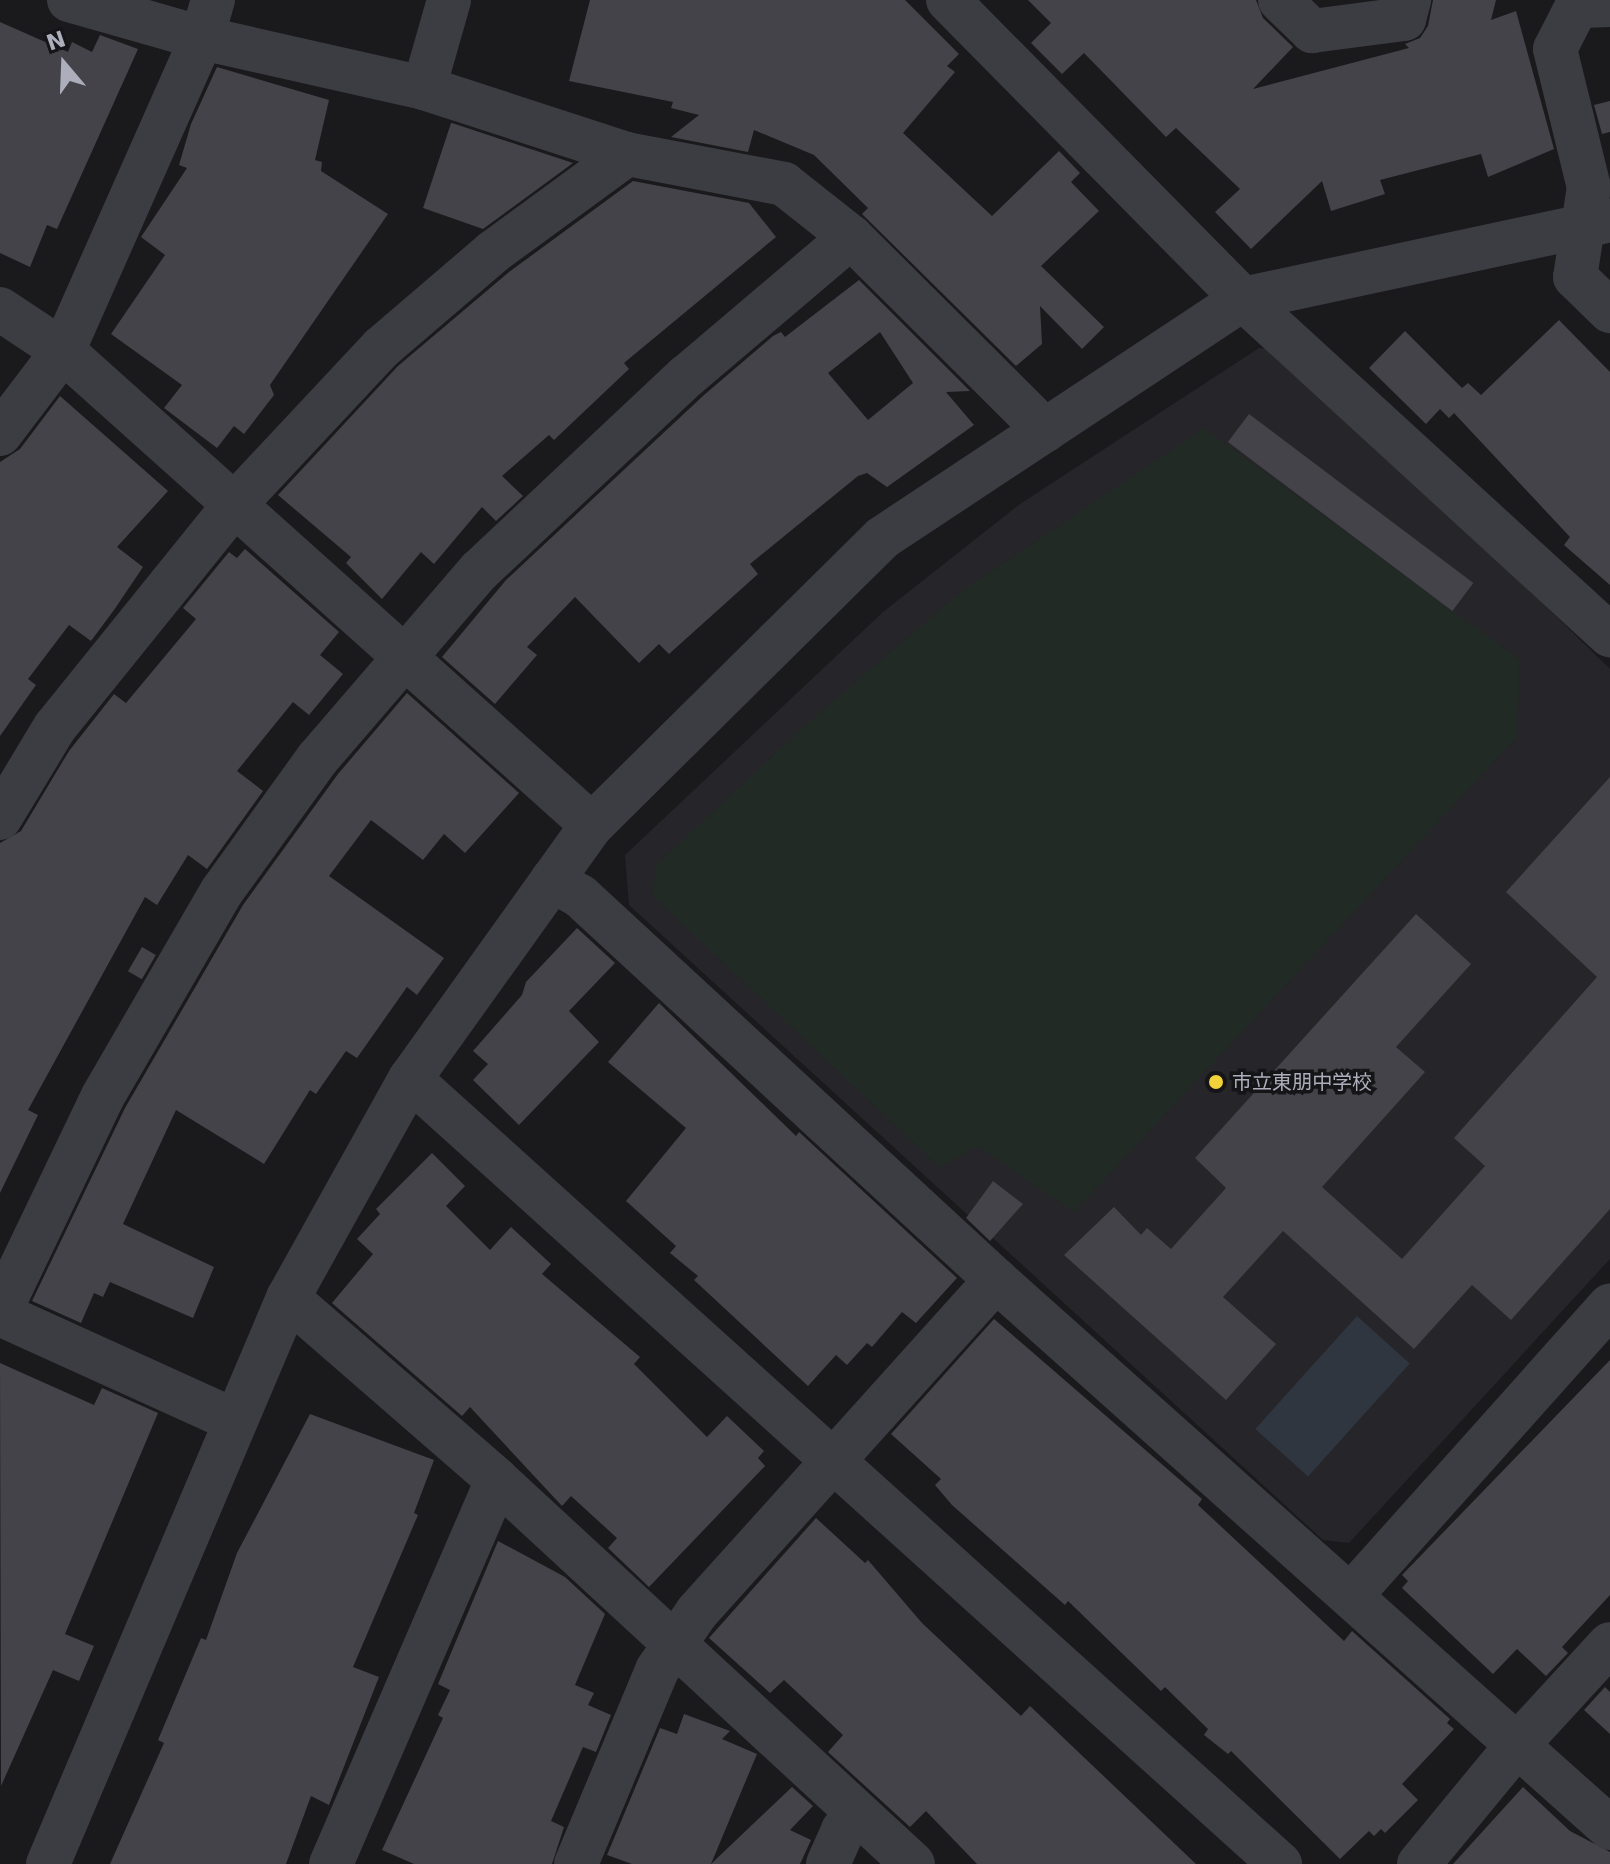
<!DOCTYPE html>
<meta charset="utf-8">
<style>
body{margin:0}
#map{position:relative;width:1610px;height:1864px;overflow:hidden;background:#1a191c;font-family:"DejaVu Sans","Noto Sans JP",sans-serif}
div>[style]{position:absolute}
.built>*{inset:0;background:#262529}
.green>*{inset:0;background:#212a24}
.water>*{inset:0;background:#2f3640;transform-origin:0 0}
.building>*{inset:0;background:#444349;transform-origin:0 0}
.minor>*{height:44px;margin:-22px;padding:0 22px;transform-origin:22px;border-radius:22px;background:#3c3c43}
.tertiary>*{height:44px;margin:-22px;padding:0 22px;transform-origin:22px;border-radius:22px;background:#3c3c43}
.dots>*{width:22px;height:22px;translate:-50% -50%;box-sizing:border-box;border:4px solid #151417;border-radius:50%}
span{translate:-50% -50%;white-space:nowrap;text-align:center;line-height:1.15;-webkit-text-stroke:7px #151417;paint-order:stroke}
.poi-label{font-size:20px;color:#acaebb}
.left{translate:0 -50%;text-align:left}
.north{position:absolute;left:24px;top:24px;width:80px;height:80px;-webkit-text-stroke:6px #151417;paint-order:stroke;rotate:341deg;font-size:22px;font-weight:700;line-height:32px;text-align:center;color:#acaebb}
.north::after{content:'';display:block;margin:auto;width:28px;height:36px;background:#acaebb;clip-path:polygon(50% 0,100% 100%,50% 72%,0 100%)}
</style>
<div id="map">
<div class="built">
<i style="clip-path:polygon(1259px 348px,1278px 350px,1325px 390px,1610px 669px,1610px 1259px,1349px 1543px,1323px 1540px,629px 905px,625px 855px,883px 612px,1020px 504px)"></i>
</div>
<div class="green">
<i style="clip-path:polygon(1204px 428px,1520px 660px,1517px 737px,1074px 1212px,977px 1146px,940px 1168px,653px 896px,656px 865px,810px 721px,962px 591px)"></i>
</div>
<div class="water">
<i style="left:1357px;top:1316px;width:71px;height:152px;rotate:42deg"></i>
</div>
<div class="building">
<i style="clip-path:polygon(590px 0,905px 0,959px 54px,947px 66px,955px 72px,903px 133px,992px 216px,1059px 151px,1080px 173px,1071px 182px,1099px 211px,1041px 266px,1104px 327px,1082px 349px,1040px 306px,1042px 344px,1016px 366px,862px 214px,868px 208px,814px 155px,754px 130px,748px 152px,671px 137px,699px 115px,671px 108px,673px 102px,569px 81px)"></i>
<i style="clip-path:polygon(1028px 0,1256px 0,1263px 18px,1293px 47px,1253px 89px,1409px 48px,1405px 44px,1420px 38px,1428px 26px,1433px 0,1496px 0,1491px 20px,1516px 11px,1554px 149px,1488px 177px,1481px 154px,1380px 180px,1385px 194px,1331px 211px,1322px 181px,1251px 249px,1215px 212px,1240px 189px,1176px 128px,1166px 137px,1084px 53px,1062px 74px,1031px 43px,1051px 23px)"></i>
<i style="clip-path:polygon(0 22px,68px 52px,72px 42px,92px 52px,100px 35px,138px 49px,57px 229px,47px 225px,30px 267px,0 253px)"></i>
<i style="clip-path:polygon(217px 67px,329px 100px,315px 160px,322px 162px,321px 171px,388px 214px,270px 385px,274px 395px,244px 434px,234px 426px,217px 448px,164px 408px,182px 385px,111px 334px,165px 255px,141px 237px,187px 168px,179px 165px,191px 124px)"></i>
<i style="clip-path:polygon(1610px 101px,1610px 132px,1602px 134px,1594px 105px)"></i>
<i style="clip-path:polygon(451px 123px,452px 123px,573px 163px,483px 229px,423px 208px)"></i>
<i style="clip-path:polygon(633px 181px,749px 203px,776px 237px,624px 363px,629px 369px,554px 440px,549px 435px,502px 476px,523px 496px,496px 521px,482px 507px,434px 564px,421px 552px,382px 599px,346px 563px,351px 557px,278px 495px,398px 366px,509px 272px)"></i>
<i style="clip-path:polygon(evenodd,859px 280px,970px 391px,946px 392px,974px 425px,887px 487px,867px 473px,858px 476px,750px 564px,758px 574px,669px 654px,659px 644px,639px 663px,575px 597px,527px 647px,537px 655px,495px 704px,442px 657px,506px 580px,704px 395px,773px 336px,781px 332px,785px 337px,859px 280px,880px 332px,913px 383px,868px 420px,828px 373px,880px 332px)"></i>
<i style="clip-path:polygon(1559px 320px,1610px 372px,1610px 585px,1564px 545px,1570px 537px,1454px 413px,1449px 418px,1440px 409px,1426px 424px,1369px 368px,1405px 331px,1462px 388px,1468px 383px,1481px 395px)"></i>
<i style="clip-path:polygon(60px 396px,168px 491px,117px 547px,143px 567px,114px 610px,91px 641px,69px 625px,28px 679px,36px 685px,0 736px,0 462px,20px 449px)"></i>
<i style="left:1249px;top:414px;width:281px;height:35px;rotate:37deg"></i>
<i style="clip-path:polygon(245px 549px,339px 632px,320px 655px,343px 674px,309px 715px,293px 702px,237px 771px,263px 791px,207px 869px,188px 855px,157px 905px,145px 897px,28px 1110px,38px 1115px,0 1193px,0 843px,21px 831px,69px 751px,114px 694px,126px 703px,196px 619px,183px 608px,229px 552px,237px 558px)"></i>
<i style="clip-path:polygon(407px 693px,519px 793px,465px 853px,444px 834px,423px 860px,371px 820px,329px 876px,444px 958px,417px 995px,407px 987px,357px 1058px,346px 1051px,316px 1094px,310px 1090px,264px 1164px,176px 1110px,123px 1224px,214px 1267px,193px 1318px,110px 1282px,103px 1297px,94px 1293px,81px 1323px,32px 1301px,125px 1108px,243px 905px,338px 774px)"></i>
<i style="clip-path:polygon(1610px 777px,1610px 1209px,1511px 1320px,1472px 1285px,1414px 1349px,1283px 1231px,1223px 1297px,1276px 1344px,1226px 1400px,1064px 1255px,1114px 1207px,1141px 1235px,1147px 1228px,1171px 1249px,1226px 1188px,1195px 1158px,1416px 914px,1471px 964px,1396px 1047px,1425px 1072px,1322px 1187px,1402px 1259px,1485px 1166px,1454px 1138px,1597px 977px,1506px 892px)"></i>
<i style="clip-path:polygon(577px 928px,615px 963px,569px 1011px,599px 1042px,519px 1125px,473px 1080px,488px 1064px,473px 1051px,522px 995px,526px 982px)"></i>
<i style="left:142px;top:947px;width:16px;height:28px;rotate:30deg"></i>
<i style="clip-path:polygon(659px 1003px,796px 1136px,799px 1132px,957px 1278px,916px 1323px,902px 1312px,872px 1347px,867px 1343px,847px 1365px,836px 1355px,808px 1386px,694px 1280px,698px 1276px,670px 1253px,676px 1246px,626px 1201px,686px 1128px,608px 1062px)"></i>
<i style="clip-path:polygon(432px 1153px,465px 1186px,446px 1206px,490px 1250px,511px 1227px,551px 1264px,542px 1274px,640px 1357px,634px 1364px,707px 1437px,727px 1416px,764px 1451px,758px 1458px,765px 1466px,649px 1587px,608px 1548px,617px 1538px,571px 1496px,562px 1506px,470px 1407px,462px 1416px,332px 1303px,373px 1254px,357px 1239px,380px 1214px,376px 1209px)"></i>
<i style="clip-path:polygon(993px 1181px,1023px 1204px,990px 1241px,966px 1218px)"></i>
<i style="clip-path:polygon(994px 1319px,1202px 1499px,1198px 1505px,1344px 1641px,1352px 1631px,1450px 1719px,1447px 1723px,1454px 1729px,1402px 1784px,1418px 1800px,1385px 1833px,1381px 1829px,1374px 1836px,1369px 1831px,1340px 1859px,1231px 1751px,1228px 1754px,1204px 1735px,1208px 1729px,1165px 1687px,1161px 1691px,1068px 1601px,1065px 1605px,952px 1505px,935px 1485px,941px 1479px,891px 1434px)"></i>
<i style="clip-path:polygon(1610px 1360px,1610px 1595px,1562px 1647px,1568px 1653px,1546px 1676px,1517px 1649px,1493px 1674px,1402px 1588px,1408px 1581px,1402px 1575px)"></i>
<i style="clip-path:polygon(0 1363px,94px 1405px,102px 1388px,158px 1413px,65px 1634px,94px 1646px,79px 1681px,53px 1670px,1px 1786px)"></i>
<i style="clip-path:polygon(310px 1414px,434px 1460px,414px 1513px,418px 1515px,353px 1667px,379px 1677px,329px 1805px,311px 1796px,286px 1864px,110px 1864px,164px 1743px,158px 1740px,201px 1638px,206px 1640px,237px 1553px)"></i>
<i style="clip-path:polygon(816px 1518px,865px 1563px,868px 1560px,922px 1623px,1021px 1716px,1030px 1706px,1196px 1864px,977px 1864px,926px 1811px,910px 1827px,828px 1752px,843px 1735px,784px 1680px,770px 1693px,709px 1638px)"></i>
<i style="clip-path:polygon(498px 1541px,565px 1577px,605px 1614px,575px 1685px,594px 1693px,588px 1705px,611px 1715px,596px 1752px,583px 1747px,551px 1821px,564px 1827px,552px 1864px,414px 1864px,382px 1850px,443px 1718px,438px 1715px,450px 1690px,438px 1684px)"></i>
<i style="clip-path:polygon(1605px 1687px,1610px 1692px,1610px 1734px,1584px 1710px)"></i>
<i style="clip-path:polygon(684px 1714px,730px 1731px,722px 1739px,757px 1754px,711px 1864px,632px 1864px,607px 1855px,660px 1728px,677px 1734px)"></i>
<i style="clip-path:polygon(792px 1787px,813px 1806px,790px 1830px,811px 1840px,800px 1864px,711px 1864px)"></i>
<i style="clip-path:polygon(1523px 1787px,1570px 1831px,1610px 1852px,1610px 1864px,1453px 1864px)"></i>
</div>
<div class="minor">
<i style="left:69px;top:0;width:138px;rotate:15.9deg"></i>
<i style="left:202px;top:38px;width:228px;rotate:12.7deg"></i>
<i style="left:424px;top:88px;width:213px;rotate:18deg"></i>
<i style="left:627px;top:154px;width:160px;rotate:10.8deg"></i>
<i style="left:784px;top:184px;width:85px;rotate:38.3deg"></i>
<i style="left:851px;top:237px;width:274px;rotate:44.9deg"></i>
<i style="left:1280px;top:0;width:45px;rotate:44.1deg"></i>
<i style="left:1312px;top:31px;width:93px;rotate:-7.4deg"></i>
<i style="left:1404px;top:19px;width:20px;rotate:-75deg"></i>
<i style="left:1610px;top:5px;width:33px;rotate:178deg"></i>
<i style="left:1577px;top:6px;width:48px;rotate:117.1deg"></i>
<i style="left:1555px;top:49px;width:142px;rotate:76.2deg"></i>
<i style="left:1589px;top:187px;width:91px;rotate:98.8deg"></i>
<i style="left:1575px;top:277px;width:49px;rotate:44.2deg"></i>
<i style="left:424px;top:88px;width:91px;rotate:-74.1deg"></i>
<i style="left:0;top:309px;width:76px;rotate:33.7deg"></i>
<i style="left:63px;top:351px;width:710px;rotate:41.86deg"></i>
<i style="left:0;top:434px;width:104px;rotate:-52.8deg"></i>
<i style="left:63px;top:351px;width:342px;rotate:-66.1deg"></i>
<i style="left:202px;top:38px;width:40px;rotate:-74deg"></i>
<i style="left:0;top:818px;width:106px;rotate:-58.9deg"></i>
<i style="left:55px;top:727px;width:287px;rotate:-51.1deg"></i>
<i style="left:235px;top:504px;width:214px;rotate:-46.9deg"></i>
<i style="left:381px;top:348px;width:148px;rotate:-40.6deg"></i>
<i style="left:493px;top:252px;width:166px;rotate:-36.2deg"></i>
<i style="left:552px;top:880px;width:32px;rotate:30deg"></i>
<i style="left:580px;top:896px;width:566px;rotate:42.71deg"></i>
<i style="left:996px;top:1280px;width:823px;rotate:41.75deg"></i>
<i style="left:288px;top:1298px;width:277px;rotate:41deg"></i>
<i style="left:497px;top:1480px;width:566px;rotate:42.71deg"></i>
<i style="left:0;top:1311px;width:238px;rotate:-64.4deg"></i>
<i style="left:103px;top:1096px;width:237px;rotate:-59.9deg"></i>
<i style="left:222px;top:891px;width:164px;rotate:-54.2deg"></i>
<i style="left:318px;top:758px;width:247px;rotate:-49.3deg"></i>
<i style="left:479px;top:571px;width:285px;rotate:-43.2deg"></i>
<i style="left:687px;top:376px;width:215px;rotate:-40.3deg"></i>
<i style="left:0;top:1314px;width:257px;rotate:24.4deg"></i>
<i style="left:1352px;top:1594px;width:387px;rotate:-48.2deg"></i>
<i style="left:331px;top:1864px;width:418px;rotate:-66.6deg"></i>
<i style="left:576px;top:1864px;width:210px;rotate:-67.3deg"></i>
<i style="left:657px;top:1670px;width:70px;rotate:-55.4deg"></i>
<i style="left:697px;top:1612px;width:447px;rotate:-48deg"></i>
<i style="left:828px;top:1864px;width:37px;rotate:-66deg"></i>
<i style="left:843px;top:1830px;width:22px;rotate:-51deg"></i>
<i style="left:1419px;top:1864px;width:154px;rotate:-50.5deg"></i>
<i style="left:1517px;top:1745px;width:137px;rotate:-47.4deg"></i>
</div>
<div class="tertiary">
<i style="left:948px;top:0;width:420px;rotate:45.4deg"></i>
<i style="left:1243px;top:299px;width:498px;rotate:42.5deg"></i>
<i style="left:410px;top:1079px;width:1172px;rotate:42.06deg"></i>
<i style="left:48px;top:1864px;width:615px;rotate:-67.02deg"></i>
<i style="left:288px;top:1298px;width:251px;rotate:-60.9deg"></i>
<i style="left:410px;top:1079px;width:312px;rotate:-54.4deg"></i>
<i style="left:592px;top:825px;width:408px;rotate:-44.7deg"></i>
<i style="left:882px;top:538px;width:433px;rotate:-33.5deg"></i>
<i style="left:1243px;top:299px;width:375px;rotate:-12.1deg"></i>
</div>
<div class="dots">
<i style="left:1216px;top:1082px;background:#f2d23b"></i>
</div>
<div class="poi-label">
<span class="left" style="left:1232px;top:1082px">市立東朋中学校</span>
</div>
<div class="north">N</div>
</div>
